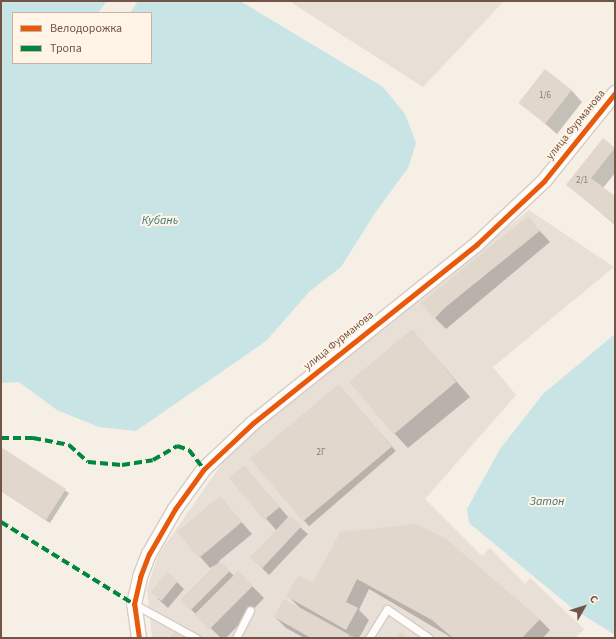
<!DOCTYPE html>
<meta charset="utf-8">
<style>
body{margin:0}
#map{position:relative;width:616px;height:639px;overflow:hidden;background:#f6efe5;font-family:"Source Sans 3",sans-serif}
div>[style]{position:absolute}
.industrial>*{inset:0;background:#e8dfd7}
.water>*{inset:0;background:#c8e4e5}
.pier>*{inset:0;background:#f6efe5}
.shadow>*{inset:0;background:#0003;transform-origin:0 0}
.building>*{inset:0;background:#e2d7cd;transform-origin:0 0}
.roads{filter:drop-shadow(1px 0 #d7ccc4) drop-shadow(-1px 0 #d7ccc4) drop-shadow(0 1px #d7ccc4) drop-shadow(0 -1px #d7ccc4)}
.service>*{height:7px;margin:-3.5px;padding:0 3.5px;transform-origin:3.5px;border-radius:3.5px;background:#fefdfb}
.minor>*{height:14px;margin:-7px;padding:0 7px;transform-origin:7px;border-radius:7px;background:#fefdfb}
.quiet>*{height:4px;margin-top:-2px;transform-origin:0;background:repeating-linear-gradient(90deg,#00873e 0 8px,transparent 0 12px)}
.cycleway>*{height:5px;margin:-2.5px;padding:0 2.5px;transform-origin:2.5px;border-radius:2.5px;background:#e8590c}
span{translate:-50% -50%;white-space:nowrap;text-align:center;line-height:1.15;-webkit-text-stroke:4px #fff4e5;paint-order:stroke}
.number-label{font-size:9px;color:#90786b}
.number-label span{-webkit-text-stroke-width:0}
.street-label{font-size:11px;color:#725547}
.water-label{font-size:12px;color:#3e777f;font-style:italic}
.frame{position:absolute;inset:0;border:2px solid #725547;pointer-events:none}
.legend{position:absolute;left:12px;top:12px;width:140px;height:52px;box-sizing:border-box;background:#fff4e5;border:1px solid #c7b4a6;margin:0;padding:5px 7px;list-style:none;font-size:12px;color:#725547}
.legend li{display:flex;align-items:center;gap:8px;height:20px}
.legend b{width:20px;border:1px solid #c7b4a6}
.north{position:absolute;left:564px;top:587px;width:40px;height:40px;-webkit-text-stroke:3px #fff4e5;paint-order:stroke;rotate:51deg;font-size:11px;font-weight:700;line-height:16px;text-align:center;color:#725547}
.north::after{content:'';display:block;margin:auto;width:14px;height:18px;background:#725547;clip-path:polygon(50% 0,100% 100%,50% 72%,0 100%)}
</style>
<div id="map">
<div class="industrial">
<i style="clip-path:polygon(289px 1px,504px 1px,423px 87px)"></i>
<i style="clip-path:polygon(529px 210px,614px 267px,493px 367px,516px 395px,425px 499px,482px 556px,490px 548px,525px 584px,530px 578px,584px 629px,575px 638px,152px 638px,147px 589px,158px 555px,230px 452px)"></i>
</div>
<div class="water">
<i style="clip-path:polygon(evenodd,1px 1px,240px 1px,383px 87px,405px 114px,416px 143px,408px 168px,375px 213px,341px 267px,310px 291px,266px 341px,136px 431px,99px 427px,57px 410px,19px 382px,1px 383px,1px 1px,13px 13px,151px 13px,151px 63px,13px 63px,13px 13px)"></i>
<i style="clip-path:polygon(615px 334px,615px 635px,572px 608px,469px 523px,467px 509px,500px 449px,543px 394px)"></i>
</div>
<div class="pier">
<i style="clip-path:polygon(107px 1px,138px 1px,130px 13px,98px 13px)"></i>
</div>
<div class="shadow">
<i style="clip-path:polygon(571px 90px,582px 102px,557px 134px,521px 103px)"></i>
<i style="clip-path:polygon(603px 139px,615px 149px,615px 173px,603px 188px,615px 198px,615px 225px,567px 184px)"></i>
<i style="clip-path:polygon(528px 218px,550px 242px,446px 329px,435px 318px)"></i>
<i style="clip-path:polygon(412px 330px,470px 397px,408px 448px,394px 433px)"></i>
<i style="left:342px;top:389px;width:82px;height:115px;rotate:49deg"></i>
<i style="clip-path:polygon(1px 448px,69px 493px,50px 523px,1px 491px)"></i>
<i style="clip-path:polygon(244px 467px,289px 518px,308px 534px,269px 575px,251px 557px,277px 531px,230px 478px)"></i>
<i style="clip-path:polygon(220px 497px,252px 534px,219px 561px,234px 576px,238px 572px,264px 598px,226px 638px,221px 638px,181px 600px,217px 564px,210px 568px,178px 532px)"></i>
<i style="clip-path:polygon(341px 533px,539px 619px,550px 630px,543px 638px,452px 638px,369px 589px,359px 610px,369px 620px,359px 638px,350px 636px,351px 638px,304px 638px,286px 628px,275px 617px,299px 607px,288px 596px,313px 584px)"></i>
<i style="clip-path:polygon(177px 582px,184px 589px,168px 608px,158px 599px)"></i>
</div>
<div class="building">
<i style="left:545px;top:69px;width:34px;height:43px;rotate:38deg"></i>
<i style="clip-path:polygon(603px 138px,615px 148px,591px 178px,615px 196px,615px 224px,566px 185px)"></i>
<i style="left:528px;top:216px;width:19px;height:138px;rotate:51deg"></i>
<i style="left:412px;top:329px;width:69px;height:82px;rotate:50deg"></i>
<i style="left:339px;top:384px;width:82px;height:116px;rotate:50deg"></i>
<i style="clip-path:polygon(1px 447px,66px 489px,46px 520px,1px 491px)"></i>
<i style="left:244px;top:465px;width:55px;height:20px;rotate:50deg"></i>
<i style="left:220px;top:496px;width:34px;height:56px;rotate:50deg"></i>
<i style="left:290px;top:515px;width:16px;height:58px;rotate:43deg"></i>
<i style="clip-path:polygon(416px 524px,445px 538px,540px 619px,522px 638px,453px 638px,432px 620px,357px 579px,346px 602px,358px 608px,346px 630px,286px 596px,298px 575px,313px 583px,340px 532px)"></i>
<i style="left:220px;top:561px;width:14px;height:56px;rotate:45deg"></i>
<i style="left:238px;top:571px;width:21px;height:62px;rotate:45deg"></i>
<i style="left:167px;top:572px;width:14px;height:26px;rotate:39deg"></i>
<i style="clip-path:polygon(284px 599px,350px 635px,348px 638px,311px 638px,274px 617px)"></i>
<i style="clip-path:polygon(175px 632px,182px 638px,169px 638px)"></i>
<i style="clip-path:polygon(400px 632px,408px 638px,395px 638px)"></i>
</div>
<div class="roads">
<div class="service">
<i style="left:134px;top:604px;width:71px;rotate:28.7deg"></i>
<i style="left:236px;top:638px;width:31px;rotate:-63deg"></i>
<i style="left:369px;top:638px;width:34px;rotate:-58deg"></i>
<i style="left:387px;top:609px;width:51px;rotate:34.6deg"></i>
</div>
<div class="minor">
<i style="left:139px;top:638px;width:34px;rotate:-98deg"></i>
<i style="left:134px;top:604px;width:28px;rotate:-77deg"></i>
<i style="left:140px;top:577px;width:25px;rotate:-69deg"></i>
<i style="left:149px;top:554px;width:52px;rotate:-60deg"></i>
<i style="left:175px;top:509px;width:49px;rotate:-54.1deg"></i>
<i style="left:204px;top:469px;width:67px;rotate:-43.2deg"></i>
<i style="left:253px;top:423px;width:287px;rotate:-38.6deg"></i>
<i style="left:477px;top:244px;width:92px;rotate:-43.2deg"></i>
<i style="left:544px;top:181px;width:113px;rotate:-51.1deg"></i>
</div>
</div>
<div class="quiet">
<i style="left:1px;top:438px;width:32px"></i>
<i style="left:33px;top:438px;width:37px;rotate:11deg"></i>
<i style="left:69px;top:445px;width:25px;rotate:42deg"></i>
<i style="left:88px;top:462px;width:34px;rotate:5deg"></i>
<i style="left:122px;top:465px;width:31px;rotate:-9deg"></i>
<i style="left:153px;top:460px;width:28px;rotate:-30deg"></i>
<i style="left:177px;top:446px;width:13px;rotate:18deg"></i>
<i style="left:189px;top:450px;width:24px;rotate:52deg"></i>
<i style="left:1px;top:522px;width:156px;rotate:31.7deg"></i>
</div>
<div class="cycleway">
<i style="left:139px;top:638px;width:34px;rotate:-98deg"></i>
<i style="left:134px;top:604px;width:28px;rotate:-77deg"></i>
<i style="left:140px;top:577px;width:25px;rotate:-69deg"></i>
<i style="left:149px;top:554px;width:52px;rotate:-60deg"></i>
<i style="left:175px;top:509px;width:49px;rotate:-54.1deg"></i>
<i style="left:204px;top:469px;width:67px;rotate:-43.2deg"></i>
<i style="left:253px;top:423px;width:287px;rotate:-38.6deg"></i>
<i style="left:477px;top:244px;width:92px;rotate:-43.2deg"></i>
<i style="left:544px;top:181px;width:113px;rotate:-51.1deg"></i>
</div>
<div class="number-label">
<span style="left:545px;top:96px">1/6</span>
<span style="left:582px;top:181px">2/1</span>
<span style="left:321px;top:453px">2Г</span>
</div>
<div class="street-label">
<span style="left:576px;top:125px;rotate:-51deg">улица Фурманова</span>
<span style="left:339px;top:341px;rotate:-39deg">улица Фурманова</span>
</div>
<div class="water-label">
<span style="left:160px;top:221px">Кубань</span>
<span style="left:547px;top:502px">Затон</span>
</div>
<div class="frame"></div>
<ul class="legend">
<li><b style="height:5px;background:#e8590c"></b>Велодорожка</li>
<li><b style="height:5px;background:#00873e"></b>Тропа</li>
</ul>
<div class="north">С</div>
</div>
